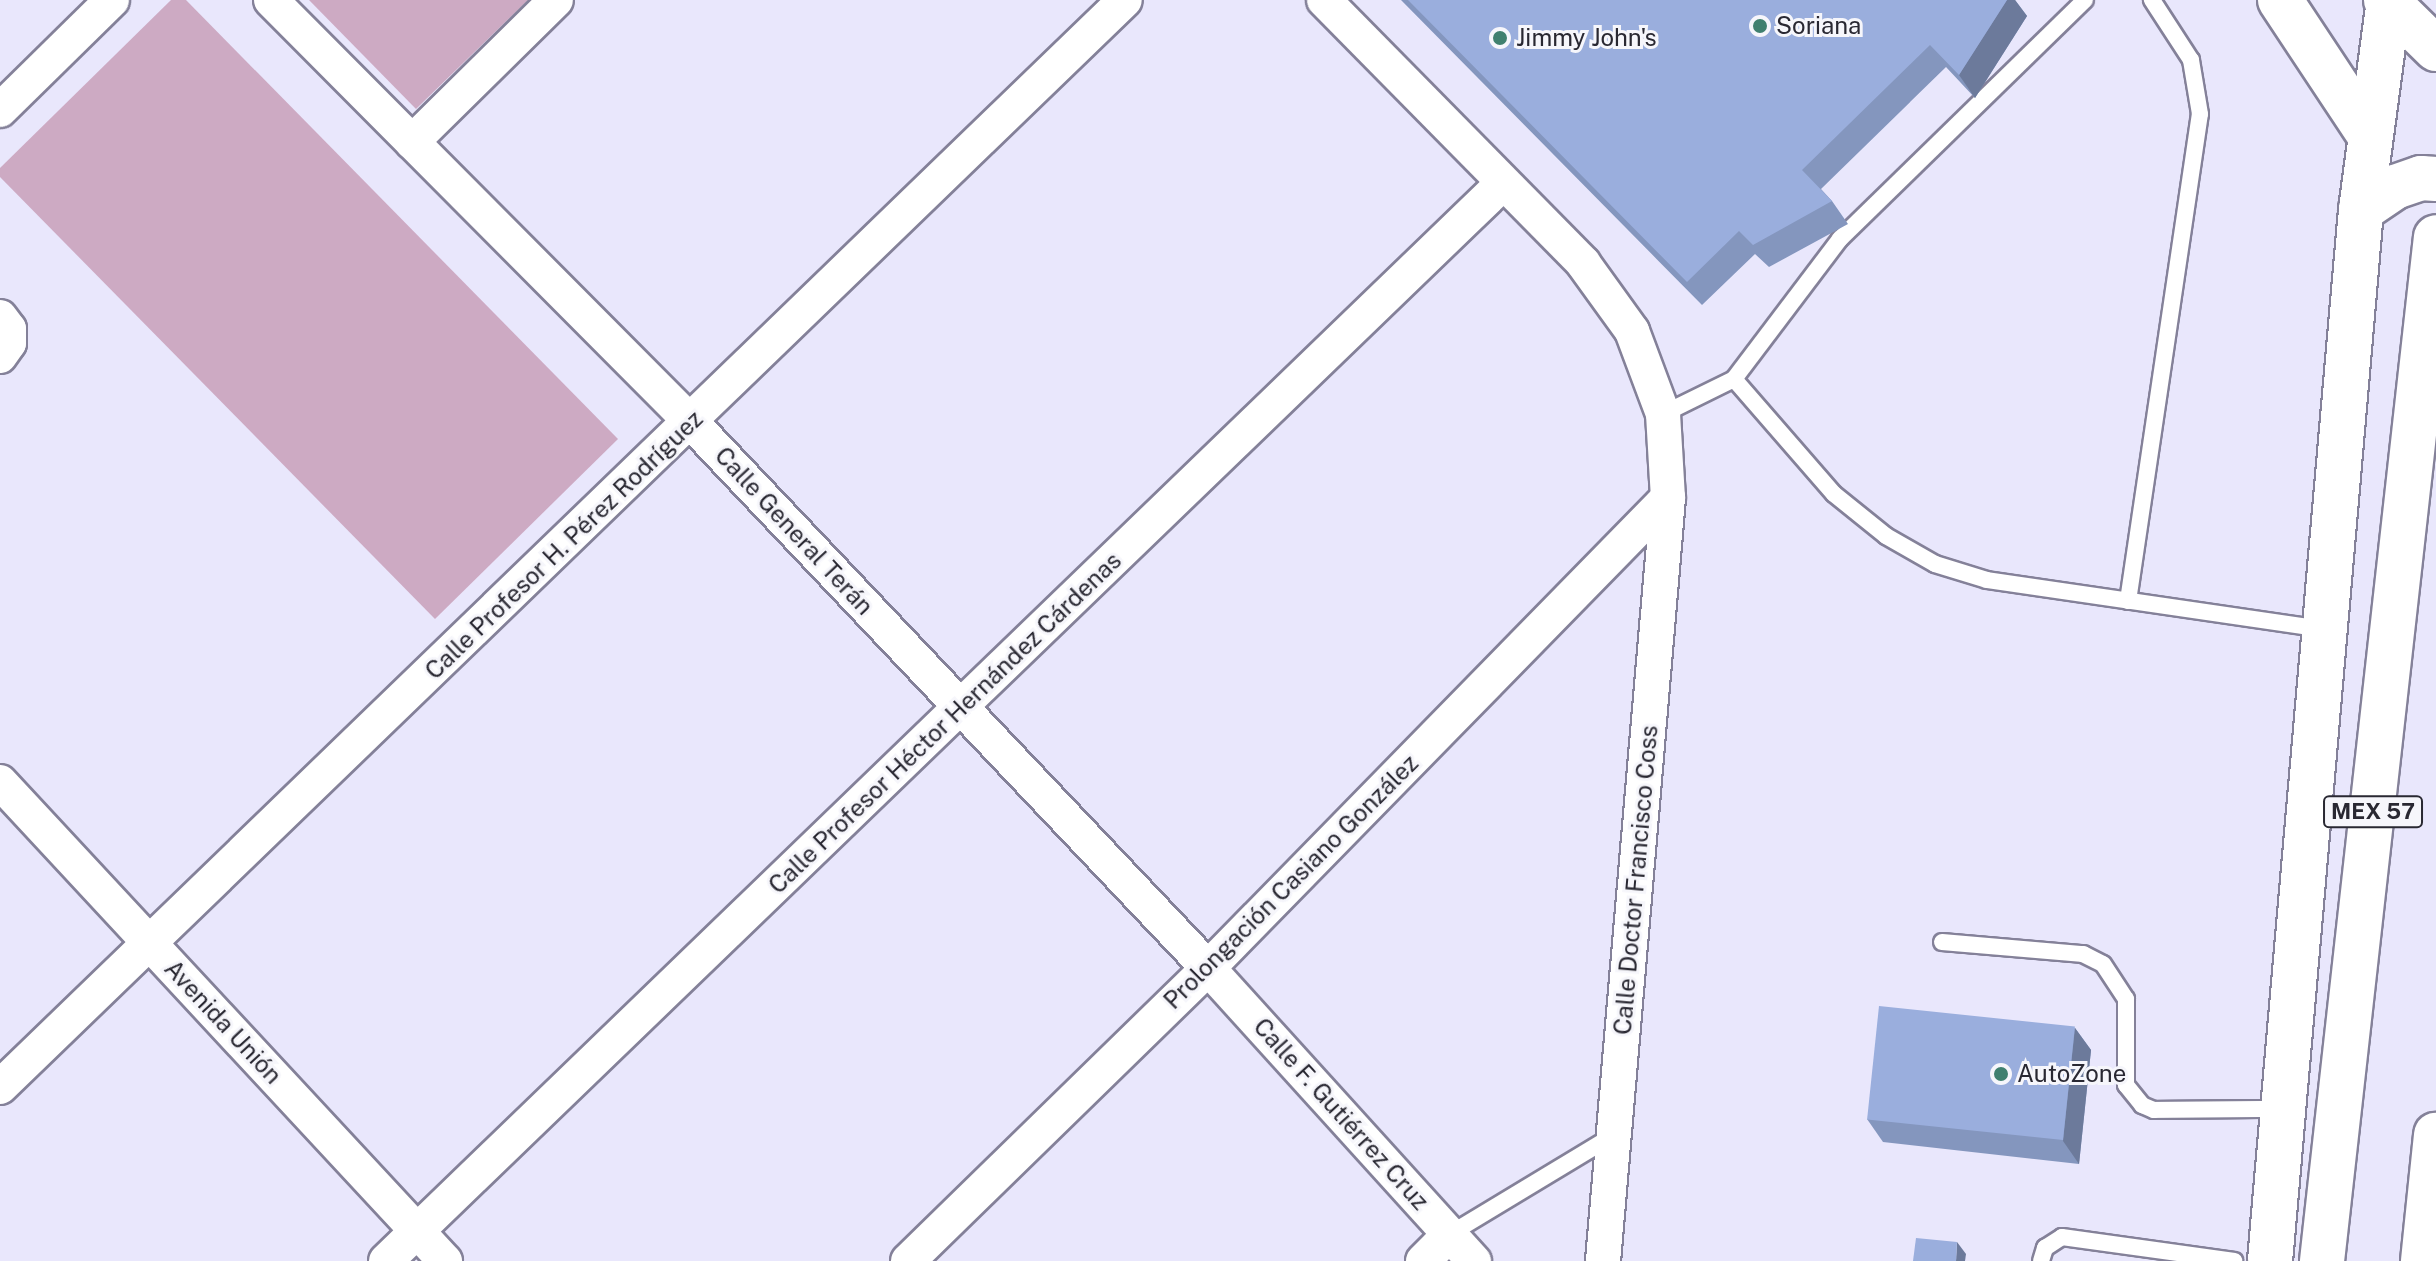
<!DOCTYPE html>
<meta charset="utf-8">
<style>
body{margin:0}
#map{position:relative;width:2436px;height:1261px;overflow:hidden;background:#e9e7fc;font-family:"Public Sans",sans-serif}
div>[style]{position:absolute}
.green>*{inset:0;background:#cdaac3}
.roads{filter:drop-shadow(2px 0 #848199) drop-shadow(-2px 0 #848199) drop-shadow(0 2px #848199) drop-shadow(0 -2px #848199)}
.service>*{height:16px;margin:-8px;padding:0 8px;transform-origin:8px;border-radius:8px;background:#fff}
.minor>*{height:34px;margin:-17px;padding:0 17px;transform-origin:17px;border-radius:17px;background:#fff}
.primary>*{height:44px;margin:-22px;padding:0 22px;transform-origin:22px;border-radius:22px;background:#fff}
.wall>*{inset:0;background:#8496be}
.shaded-wall>*{inset:0;background:#6c7a9b}
.building>*{inset:0;background:#9aaedd;transform-origin:0 0}
.dots>*{width:22px;height:22px;translate:-50% -50%;box-sizing:border-box;border:4px solid #f6f6fb;border-radius:50%}
span{translate:-50% -50%;white-space:nowrap;text-align:center;line-height:1.15;-webkit-text-stroke:6px #f6f6fb;paint-order:stroke}
.shield-label span{padding:2px 6px;background:#f6f6fb;border:2px solid;border-radius:6px;-webkit-text-stroke-width:0}
.shield-label{font-size:22px;color:#292832;font-weight:700}
.poi-label{font-size:24px;color:#292832}
.left{translate:0 -50%;text-align:left}
.street-label{font-size:24px;color:#292832}
</style>
<div id="map">
<div class="green">
<i style="clip-path:polygon(171px 0,186px 0,618px 439px,435px 619px,0 177px,0 168px)"></i>
<i style="clip-path:polygon(309px 0,528px 0,416px 109px)"></i>
</div>
<div class="roads">
<div class="service">
<i style="left:1734px;top:379px;width:152px;rotate:49deg"></i>
<i style="left:1834px;top:494px;width:67px;rotate:38.9deg"></i>
<i style="left:1886px;top:536px;width:56px;rotate:29.7deg"></i>
<i style="left:1935px;top:564px;width:54px;rotate:17.1deg"></i>
<i style="left:1987px;top:580px;width:339px;rotate:8.3deg"></i>
<i style="left:1663px;top:414px;width:79px;rotate:-26.2deg"></i>
<i style="left:1734px;top:379px;width:176px;rotate:-52.9deg"></i>
<i style="left:1840px;top:239px;width:342px;rotate:-44.3deg"></i>
<i style="left:2128px;top:601px;width:492px;rotate:-81.6deg"></i>
<i style="left:2200px;top:114px;width:55px;rotate:-99.5deg"></i>
<i style="left:2191px;top:60px;width:72px;rotate:-123deg"></i>
<i style="left:1942px;top:942px;width:142px;rotate:4.9deg"></i>
<i style="left:2083px;top:954px;width:22px;rotate:27deg"></i>
<i style="left:2103px;top:964px;width:42px;rotate:56.7deg"></i>
<i style="left:2126px;top:999px;width:86px;rotate:90deg"></i>
<i style="left:2126px;top:1085px;width:26px;rotate:51deg"></i>
<i style="left:2142px;top:1105px;width:13px;rotate:23deg"></i>
<i style="left:2154px;top:1110px;width:127px;rotate:-0.5deg"></i>
<i style="left:1450px;top:1234px;width:192px;rotate:-31.1deg"></i>
<i style="left:2041px;top:1261px;width:14px;rotate:-73deg"></i>
<i style="left:2045px;top:1248px;width:20px;rotate:-33deg"></i>
<i style="left:2062px;top:1237px;width:174px;rotate:7.9deg"></i>
</div>
<div class="minor">
<i style="left:271px;top:0;width:595px;rotate:45.14deg"></i>
<i style="left:691px;top:422px;width:752px;rotate:46.56deg"></i>
<i style="left:1208px;top:968px;width:396px;rotate:47.8deg"></i>
<i style="left:1324px;top:0;width:369px;rotate:45.4deg"></i>
<i style="left:1583px;top:263px;width:84px;rotate:54.2deg"></i>
<i style="left:1632px;top:331px;width:89px;rotate:69.5deg"></i>
<i style="left:1663px;top:414px;width:84px;rotate:86.6deg"></i>
<i style="left:1668px;top:498px;width:766px;rotate:94.87deg"></i>
<i style="left:0;top:110px;width:157px;rotate:-44.5deg"></i>
<i style="left:412px;top:142px;width:202px;rotate:-44.6deg"></i>
<i style="left:0;top:317px;width:15px;rotate:53deg"></i>
<i style="left:9px;top:329px;width:14px;rotate:90deg"></i>
<i style="left:9px;top:343px;width:16px;rotate:125deg"></i>
<i style="left:0;top:782px;width:654px;rotate:47.11deg"></i>
<i style="left:0;top:1087px;width:1564px;rotate:-44.02deg"></i>
<i style="left:386px;top:1261px;width:1552px;rotate:-43.98deg"></i>
<i style="left:908px;top:1261px;width:419px;rotate:-44.3deg"></i>
<i style="left:1208px;top:968px;width:658px;rotate:-45.62deg"></i>
<i style="left:1423px;top:1261px;width:38px;rotate:-45deg"></i>
</div>
<div class="primary">
<i style="left:2280px;top:0;width:163px;rotate:56.5deg"></i>
<i style="left:2386px;top:0;width:70px;rotate:44.4deg"></i>
<i style="left:2361px;top:210px;width:41px;rotate:-34.1deg"></i>
<i style="left:2395px;top:187px;width:28px;rotate:-19deg"></i>
<i style="left:2421px;top:178px;width:15px;rotate:4deg"></i>
<i style="left:2270px;top:1261px;width:1055px;rotate:-85.05deg"></i>
<i style="left:2361px;top:210px;width:212px;rotate:-82.4deg"></i>
<i style="left:2322px;top:1261px;width:1030px;rotate:-83.65deg"></i>
<i style="left:2423px;top:1261px;width:127px;rotate:-84.1deg"></i>
</div>
</div>
<div class="wall">
<i style="clip-path:polygon(1401px 0,2015px 0,2027px 16px,1975px 98px,1946px 67px,1821px 189px,1832px 201px,1848px 224px,1769px 267px,1755px 254px,1702px 305px)"></i>
<i style="clip-path:polygon(2075px 1028px,2091px 1050px,2079px 1164px,1883px 1142px,1867px 1119px)"></i>
</div>
<div class="shaded-wall">
<i style="clip-path:polygon(2007px 0,2015px 0,2027px 16px,1975px 98px,1959px 75px)"></i>
<i style="clip-path:polygon(2075px 1028px,2091px 1050px,2079px 1164px,2063px 1141px)"></i>
<i style="clip-path:polygon(1957px 1242px,1966px 1254px,1965px 1261px,1956px 1261px)"></i>
</div>
<div class="building">
<i style="clip-path:polygon(1408px 0,2007px 0,1959px 75px,1930px 45px,1802px 170px,1832px 201px,1753px 245px,1739px 231px,1687px 282px)"></i>
<i style="left:1879px;top:1006px;width:197px;height:114px;rotate:6deg"></i>
<i style="clip-path:polygon(1916px 1238px,1957px 1242px,1956px 1261px,1913px 1261px)"></i>
</div>
<div class="dots">
<i style="left:1760px;top:26px;background:#40806f"></i>
<i style="left:1500px;top:38px;background:#40806f"></i>
<i style="left:2001px;top:1074px;background:#40806f"></i>
</div>
<div class="shield-label">
<span style="left:2373px;top:812px">MEX 57</span>
</div>
<div class="poi-label">
<span class="left" style="left:1776px;top:26px">Soriana</span>
<span class="left" style="left:1516px;top:38px">Jimmy John's</span>
<span class="left" style="left:2017px;top:1074px">AutoZone</span>
</div>
<div class="street-label">
<span style="left:794px;top:531px;rotate:47deg">Calle General Terán</span>
<span style="left:564px;top:545px;rotate:-44deg">Calle Profesor H. Pérez Rodríguez</span>
<span style="left:945px;top:723px;rotate:-44deg">Calle Profesor Héctor Hernández Cárdenas</span>
<span style="left:1636px;top:880px;rotate:-85deg">Calle Doctor Francisco Coss</span>
<span style="left:1291px;top:882px;rotate:-45deg">Prolongación Casiano González</span>
<span style="left:223px;top:1022px;rotate:47deg">Avenida Unión</span>
<span style="left:1341px;top:1114px;rotate:48deg">Calle F. Gutiérrez Cruz</span>
</div>
</div>
